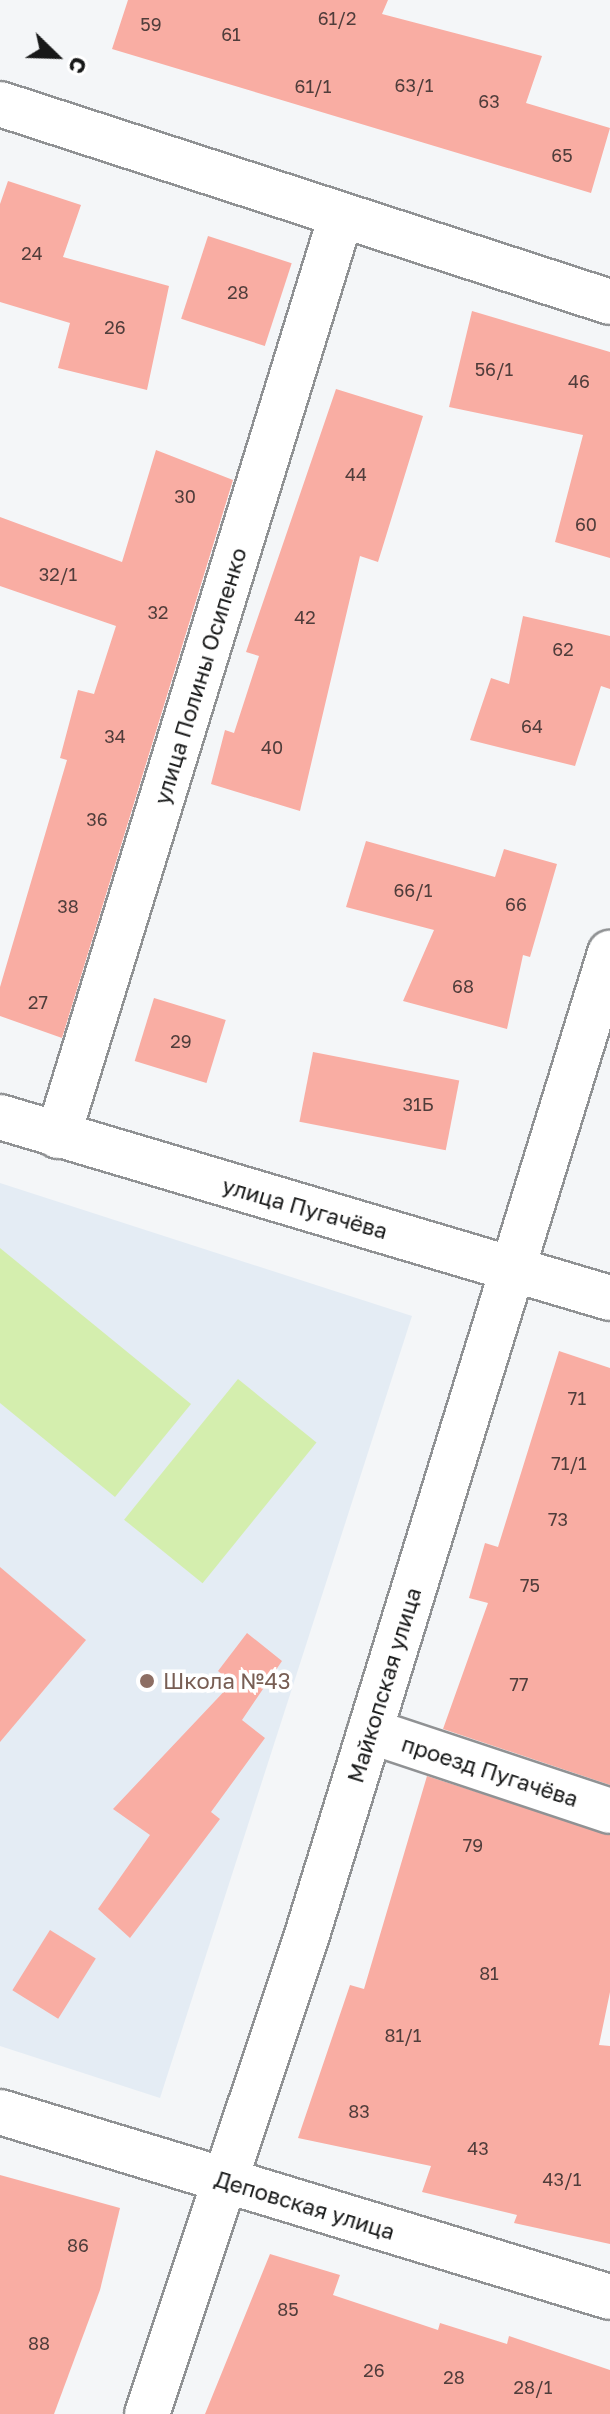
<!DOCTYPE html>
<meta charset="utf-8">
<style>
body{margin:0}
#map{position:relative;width:610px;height:2414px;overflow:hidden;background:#f4f6f8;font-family:"Golos Text",sans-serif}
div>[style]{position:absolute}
.built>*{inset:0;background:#e4ecf4}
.green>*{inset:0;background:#d4eeae;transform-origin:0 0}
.building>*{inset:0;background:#f9ada3;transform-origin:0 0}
.roads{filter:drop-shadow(2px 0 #909294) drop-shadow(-2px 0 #909294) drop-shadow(0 2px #909294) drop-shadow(0 -2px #909294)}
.street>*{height:44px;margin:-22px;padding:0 22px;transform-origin:22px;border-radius:22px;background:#fff}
.secondary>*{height:44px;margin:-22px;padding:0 22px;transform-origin:22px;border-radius:22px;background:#fff}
.dots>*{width:22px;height:22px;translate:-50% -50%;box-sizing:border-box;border:4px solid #fff;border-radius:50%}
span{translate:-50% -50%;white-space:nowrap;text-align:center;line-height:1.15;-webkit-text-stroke:7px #fff;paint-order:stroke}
.number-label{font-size:18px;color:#503d3b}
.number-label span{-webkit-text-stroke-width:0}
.street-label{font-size:22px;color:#171818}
.education-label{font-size:22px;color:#785e54}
.left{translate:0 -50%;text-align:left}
.north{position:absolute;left:16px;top:16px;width:80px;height:80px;-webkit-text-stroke:6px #fff;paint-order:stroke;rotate:113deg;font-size:22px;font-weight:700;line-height:32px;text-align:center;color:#171818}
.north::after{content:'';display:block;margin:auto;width:28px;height:36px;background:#171818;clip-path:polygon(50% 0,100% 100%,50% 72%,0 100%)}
</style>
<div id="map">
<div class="built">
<i style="clip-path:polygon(0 1183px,412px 1316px,160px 2098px,0 2046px)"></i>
</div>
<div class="green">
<i style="clip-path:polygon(0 1248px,191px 1404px,115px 1497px,0 1403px)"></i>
<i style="left:238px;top:1379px;width:101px;height:181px;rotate:39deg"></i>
</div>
<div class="building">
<i style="clip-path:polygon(128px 0,388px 0,382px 14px,542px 56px,526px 103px,610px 128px,591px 193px,112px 49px)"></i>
<i style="clip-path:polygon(8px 181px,81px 205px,63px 257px,169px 286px,147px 390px,58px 368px,70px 323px,0 302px,0 204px)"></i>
<i style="left:208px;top:236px;width:88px;height:87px;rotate:18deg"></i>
<i style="clip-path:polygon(472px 311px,610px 352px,610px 558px,555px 542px,583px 435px,449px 407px)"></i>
<i style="clip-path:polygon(336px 389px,423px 416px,378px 562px,360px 556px,300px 811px,211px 784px,225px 730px,234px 733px,259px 656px,246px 652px)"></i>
<i style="clip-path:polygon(156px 450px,233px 480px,62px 1038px,0 1016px,0 987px,67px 760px,60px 758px,78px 690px,94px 694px,116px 626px,0 586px,0 517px,122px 562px)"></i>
<i style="clip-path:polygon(523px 616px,610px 636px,610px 689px,601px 686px,575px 766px,470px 740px,491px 678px,509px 684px)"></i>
<i style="clip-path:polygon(366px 841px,495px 877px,504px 849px,557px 864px,530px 957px,523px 955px,507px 1029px,403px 1001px,434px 930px,346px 907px)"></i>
<i style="left:154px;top:998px;width:75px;height:66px;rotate:17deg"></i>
<i style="left:313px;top:1052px;width:149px;height:71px;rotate:11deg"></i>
<i style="clip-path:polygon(559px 1351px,610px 1368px,610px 1785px,443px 1729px,488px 1603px,469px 1598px,485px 1543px,498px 1547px)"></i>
<i style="clip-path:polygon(0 1567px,86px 1640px,0 1742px)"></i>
<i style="clip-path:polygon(247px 1633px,282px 1661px,242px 1720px,265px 1738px,211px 1812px,220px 1819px,130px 1938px,98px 1909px,150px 1835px,113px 1809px,232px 1683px,218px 1671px)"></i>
<i style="clip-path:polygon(427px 1776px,610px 1835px,610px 1992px,599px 2045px,610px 2046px,610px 2244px,514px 2223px,517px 2215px,422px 2192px,431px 2166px,298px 2138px,350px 1985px,364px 1989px)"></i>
<i style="left:50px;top:1930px;width:54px;height:71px;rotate:32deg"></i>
<i style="clip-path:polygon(0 2175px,120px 2208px,100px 2290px,54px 2414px,0 2414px)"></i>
<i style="clip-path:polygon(270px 2254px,340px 2275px,333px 2295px,438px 2330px,440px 2323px,507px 2344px,509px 2336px,610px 2370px,610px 2414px,205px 2414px)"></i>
</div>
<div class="roads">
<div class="street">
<i style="left:0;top:104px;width:641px;rotate:17.98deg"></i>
<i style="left:0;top:1117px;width:636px;rotate:16.53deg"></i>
<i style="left:58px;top:1136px;width:963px;rotate:-72.9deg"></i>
<i style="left:370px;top:1731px;width:253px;rotate:18.4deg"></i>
<i style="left:0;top:2112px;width:637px;rotate:16.87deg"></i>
</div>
<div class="secondary">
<i style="left:147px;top:2414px;width:505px;rotate:-71.53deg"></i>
<i style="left:307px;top:1935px;width:1028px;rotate:-72.85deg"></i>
</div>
</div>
<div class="dots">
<i style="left:147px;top:1681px;background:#8d6e63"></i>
</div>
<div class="number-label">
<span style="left:337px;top:18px">61/2</span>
<span style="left:151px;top:24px">59</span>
<span style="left:231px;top:34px">61</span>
<span style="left:414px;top:85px">63/1</span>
<span style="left:313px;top:86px">61/1</span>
<span style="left:489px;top:101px">63</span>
<span style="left:562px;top:155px">65</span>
<span style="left:32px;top:253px">24</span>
<span style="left:238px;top:292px">28</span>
<span style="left:115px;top:327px">26</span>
<span style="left:494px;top:369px">56/1</span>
<span style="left:579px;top:381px">46</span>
<span style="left:356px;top:474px">44</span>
<span style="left:185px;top:496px">30</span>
<span style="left:586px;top:524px">60</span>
<span style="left:58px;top:574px">32/1</span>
<span style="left:158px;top:612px">32</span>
<span style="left:305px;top:617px">42</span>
<span style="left:563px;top:649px">62</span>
<span style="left:532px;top:726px">64</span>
<span style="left:115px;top:736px">34</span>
<span style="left:272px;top:747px">40</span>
<span style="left:97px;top:819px">36</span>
<span style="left:413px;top:890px">66/1</span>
<span style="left:516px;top:904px">66</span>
<span style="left:68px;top:906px">38</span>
<span style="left:463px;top:986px">68</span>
<span style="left:38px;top:1002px">27</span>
<span style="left:181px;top:1041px">29</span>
<span style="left:418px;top:1104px">31Б</span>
<span style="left:577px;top:1398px">71</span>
<span style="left:569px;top:1463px">71/1</span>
<span style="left:558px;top:1519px">73</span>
<span style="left:530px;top:1585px">75</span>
<span style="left:519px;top:1684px">77</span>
<span style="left:473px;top:1845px">79</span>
<span style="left:489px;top:1973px">81</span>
<span style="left:403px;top:2035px">81/1</span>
<span style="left:359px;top:2111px">83</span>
<span style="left:478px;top:2148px">43</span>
<span style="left:562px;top:2179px">43/1</span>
<span style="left:78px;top:2245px">86</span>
<span style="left:288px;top:2309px">85</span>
<span style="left:39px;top:2343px">88</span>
<span style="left:374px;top:2370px">26</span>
<span style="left:454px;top:2377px">28</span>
<span style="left:533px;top:2387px">28/1</span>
</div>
<div class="street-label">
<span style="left:200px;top:676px;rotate:-73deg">улица Полины Осипенко</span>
<span style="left:305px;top:1208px;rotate:16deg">улица Пугачёва</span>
<span style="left:384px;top:1685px;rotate:-73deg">Майкопская улица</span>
<span style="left:490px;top:1771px;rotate:18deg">проезд Пугачёва</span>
<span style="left:305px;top:2205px;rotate:17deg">Деповская улица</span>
</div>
<div class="education-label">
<span class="left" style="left:163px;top:1681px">Школа №43</span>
</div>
<div class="north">С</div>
</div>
